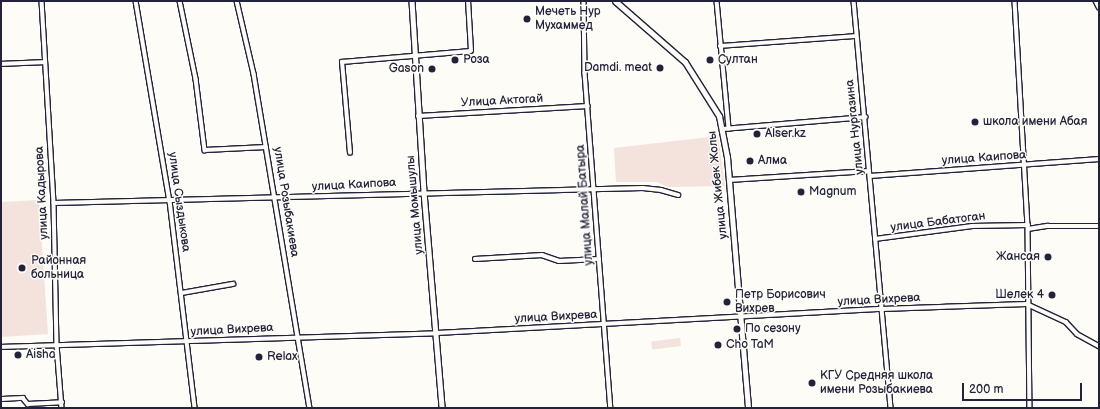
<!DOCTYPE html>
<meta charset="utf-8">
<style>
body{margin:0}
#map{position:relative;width:1100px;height:409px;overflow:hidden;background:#fdfcf7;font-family:"Balsamiq Sans",sans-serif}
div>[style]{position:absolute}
.built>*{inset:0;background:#f4e2dd;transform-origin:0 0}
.roads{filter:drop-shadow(1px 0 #22223b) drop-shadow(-1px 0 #22223b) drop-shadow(0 1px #22223b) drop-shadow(0 -1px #22223b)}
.minor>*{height:3.5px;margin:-1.75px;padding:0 1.75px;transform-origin:1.75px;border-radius:1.75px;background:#fdfcf7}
.tertiary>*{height:4.5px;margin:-2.25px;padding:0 2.25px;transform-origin:2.25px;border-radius:2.25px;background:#fdfcf7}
.secondary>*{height:5px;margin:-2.5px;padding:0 2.5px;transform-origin:2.5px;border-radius:2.5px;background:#fdfcf7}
.dots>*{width:11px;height:11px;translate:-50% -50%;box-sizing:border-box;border:2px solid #fdfcf7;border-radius:50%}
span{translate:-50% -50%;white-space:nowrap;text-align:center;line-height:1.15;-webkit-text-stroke:3px #fdfcf7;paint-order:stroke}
.poi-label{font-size:12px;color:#22223b}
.left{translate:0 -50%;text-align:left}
.right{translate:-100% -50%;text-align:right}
.street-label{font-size:12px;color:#22223b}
.frame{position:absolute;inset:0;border:2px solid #22223b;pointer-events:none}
.scale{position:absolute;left:962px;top:383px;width:120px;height:18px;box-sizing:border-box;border:2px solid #22223b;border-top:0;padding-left:5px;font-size:12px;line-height:14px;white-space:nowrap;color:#22223b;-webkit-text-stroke:3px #fdfcf7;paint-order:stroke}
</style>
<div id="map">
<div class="built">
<i style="clip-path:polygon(718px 136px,725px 186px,668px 187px,657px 182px,616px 182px,614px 148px)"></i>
<i style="clip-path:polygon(39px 200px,48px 334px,1px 337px,1px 202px)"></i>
<i style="left:680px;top:338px;width:8px;height:29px;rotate:83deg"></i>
</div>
<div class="roads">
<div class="minor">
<i style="left:42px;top:1px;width:202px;rotate:86.6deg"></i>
<i style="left:54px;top:203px;width:142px;rotate:88.8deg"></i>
<i style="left:57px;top:345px;width:63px;rotate:85.5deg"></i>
<i style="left:136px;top:1px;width:203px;rotate:80.4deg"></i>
<i style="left:170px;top:201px;width:209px;rotate:83.1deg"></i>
<i style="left:180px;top:1px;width:80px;rotate:78.4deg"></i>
<i style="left:196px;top:79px;width:72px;rotate:82.8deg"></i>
<i style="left:205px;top:150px;width:61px;rotate:-2.8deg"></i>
<i style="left:237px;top:1px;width:75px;rotate:76.9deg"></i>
<i style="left:254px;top:74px;width:339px;rotate:80.5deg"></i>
<i style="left:584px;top:1px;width:72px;rotate:89.2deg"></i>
<i style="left:585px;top:73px;width:336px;rotate:85.6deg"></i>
<i style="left:717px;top:1px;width:128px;rotate:84.6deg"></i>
<i style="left:854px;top:1px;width:409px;rotate:84.8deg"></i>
<i style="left:1015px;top:1px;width:224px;rotate:86.7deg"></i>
<i style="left:1028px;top:225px;width:183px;rotate:89.4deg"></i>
<i style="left:1096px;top:1px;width:7px;rotate:63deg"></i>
<i style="left:720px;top:46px;width:136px;rotate:-4.2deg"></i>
<i style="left:1px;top:64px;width:44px;rotate:-2.6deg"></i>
<i style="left:418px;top:116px;width:170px;rotate:-3.4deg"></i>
<i style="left:723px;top:129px;width:143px;rotate:-4.8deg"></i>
<i style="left:350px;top:153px;width:91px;rotate:-95deg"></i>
<i style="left:342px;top:62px;width:129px;rotate:-4.9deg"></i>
<i style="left:471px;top:51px;width:50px;rotate:-93.4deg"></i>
<i style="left:870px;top:176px;width:230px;rotate:-4.2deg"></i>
<i style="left:729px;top:180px;width:140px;rotate:-3.7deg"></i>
<i style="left:54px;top:203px;width:589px;rotate:-1.46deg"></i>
<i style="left:643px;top:188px;width:18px;rotate:6deg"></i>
<i style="left:661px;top:190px;width:18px;rotate:16deg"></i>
<i style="left:1028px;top:229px;width:20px;rotate:-9deg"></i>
<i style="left:1048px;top:226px;width:51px"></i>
<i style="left:875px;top:239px;width:98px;rotate:-7.6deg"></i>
<i style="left:972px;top:226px;width:56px;rotate:-1deg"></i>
<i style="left:475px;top:259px;width:67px;rotate:-3.4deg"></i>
<i style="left:542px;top:255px;width:18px;rotate:19deg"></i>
<i style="left:559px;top:261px;width:40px;rotate:-2.9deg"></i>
<i style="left:182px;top:293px;width:52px;rotate:-10deg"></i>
<i style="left:1px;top:347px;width:436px;rotate:-1.8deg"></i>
<i style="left:437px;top:333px;width:446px;rotate:-3.1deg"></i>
<i style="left:882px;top:309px;width:145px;rotate:-2deg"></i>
<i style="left:1027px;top:304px;width:43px;rotate:24.8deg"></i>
<i style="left:1066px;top:322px;width:16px;rotate:47deg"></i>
<i style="left:1077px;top:334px;width:25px;rotate:29deg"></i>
<i style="left:2px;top:399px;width:21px;rotate:-3deg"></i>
<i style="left:23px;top:398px;width:8px;rotate:50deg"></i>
<i style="left:28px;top:404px;width:34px;rotate:-3deg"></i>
</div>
<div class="tertiary">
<i style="left:412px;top:1px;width:191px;rotate:86.4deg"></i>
<i style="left:424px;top:192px;width:217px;rotate:85.2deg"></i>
</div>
<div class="secondary">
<i style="left:615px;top:1px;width:93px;rotate:41.1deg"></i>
<i style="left:685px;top:62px;width:64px;rotate:57.8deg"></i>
<i style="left:719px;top:116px;width:42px;rotate:79deg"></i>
<i style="left:727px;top:157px;width:252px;rotate:85.2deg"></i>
</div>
</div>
<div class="dots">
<i style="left:527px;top:19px;background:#22223b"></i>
<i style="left:455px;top:60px;background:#22223b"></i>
<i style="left:710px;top:60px;background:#22223b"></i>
<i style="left:660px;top:68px;background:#22223b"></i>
<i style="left:432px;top:69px;background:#22223b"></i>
<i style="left:975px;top:122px;background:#22223b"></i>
<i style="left:757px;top:134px;background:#22223b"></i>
<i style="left:750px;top:161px;background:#22223b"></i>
<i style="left:801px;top:192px;background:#22223b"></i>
<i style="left:1048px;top:257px;background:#22223b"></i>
<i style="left:22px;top:268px;background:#22223b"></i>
<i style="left:1052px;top:295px;background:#22223b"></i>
<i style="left:727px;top:302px;background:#22223b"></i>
<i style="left:737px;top:329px;background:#22223b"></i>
<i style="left:718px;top:345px;background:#22223b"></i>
<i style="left:18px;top:355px;background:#22223b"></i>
<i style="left:259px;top:357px;background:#22223b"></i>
<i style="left:812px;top:383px;background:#22223b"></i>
</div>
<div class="poi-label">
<span class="left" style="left:535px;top:19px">Мечеть Нур<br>Мухаммед</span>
<span class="left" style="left:463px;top:60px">Роза</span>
<span class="left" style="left:718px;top:60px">Султан</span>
<span class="right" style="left:652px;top:68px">Damdi. meat</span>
<span class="right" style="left:424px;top:69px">Gason</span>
<span class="left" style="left:983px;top:122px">школа имени Абая</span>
<span class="left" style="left:765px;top:134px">Alser.kz</span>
<span class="left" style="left:758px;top:161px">Алма</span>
<span class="left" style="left:809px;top:192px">Magnum</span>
<span class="right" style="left:1040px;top:257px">Жансая</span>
<span class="left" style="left:31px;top:268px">Районная<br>больница</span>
<span class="left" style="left:735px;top:302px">Петр Борисович<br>Вихрев</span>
<span class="right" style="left:1044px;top:295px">Шелек 4</span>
<span class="left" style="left:745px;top:329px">По сезону</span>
<span class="left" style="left:726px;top:345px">Cho TaM</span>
<span class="left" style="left:26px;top:355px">Aisha</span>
<span class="left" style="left:267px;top:357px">Relax</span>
<span class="left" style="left:820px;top:383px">КГУ Средняя школа<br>имени Розыбакиева</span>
</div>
<div class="street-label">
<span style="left:502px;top:101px;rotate:-3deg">Улица Актогай</span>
<span style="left:855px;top:127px;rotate:-96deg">улица Нургазина</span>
<span style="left:984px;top:158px;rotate:-4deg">улица Каипова</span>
<span style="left:354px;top:185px;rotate:-3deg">улица Каипова</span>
<span style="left:718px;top:185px;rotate:-96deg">улица Жибек Жолы</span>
<span style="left:42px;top:193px;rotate:-93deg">улица Кадырова</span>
<span style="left:179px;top:202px;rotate:82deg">улица Сыздыкова</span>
<span style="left:286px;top:202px;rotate:81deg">улица Розыбакиева</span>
<span style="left:415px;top:205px;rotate:-95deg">улица Момышулы</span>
<span style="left:585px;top:205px;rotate:-94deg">улица Малай Батыра</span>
<span style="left:938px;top:222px;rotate:-7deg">улица Бабатоган</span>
<span style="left:879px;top:300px;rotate:-3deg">улица Вихрева</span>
<span style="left:556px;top:317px;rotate:-3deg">улица Вихрева</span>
<span style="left:232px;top:330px;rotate:-3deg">улица Вихрева</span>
</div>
<div class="frame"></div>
<div class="scale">200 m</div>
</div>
